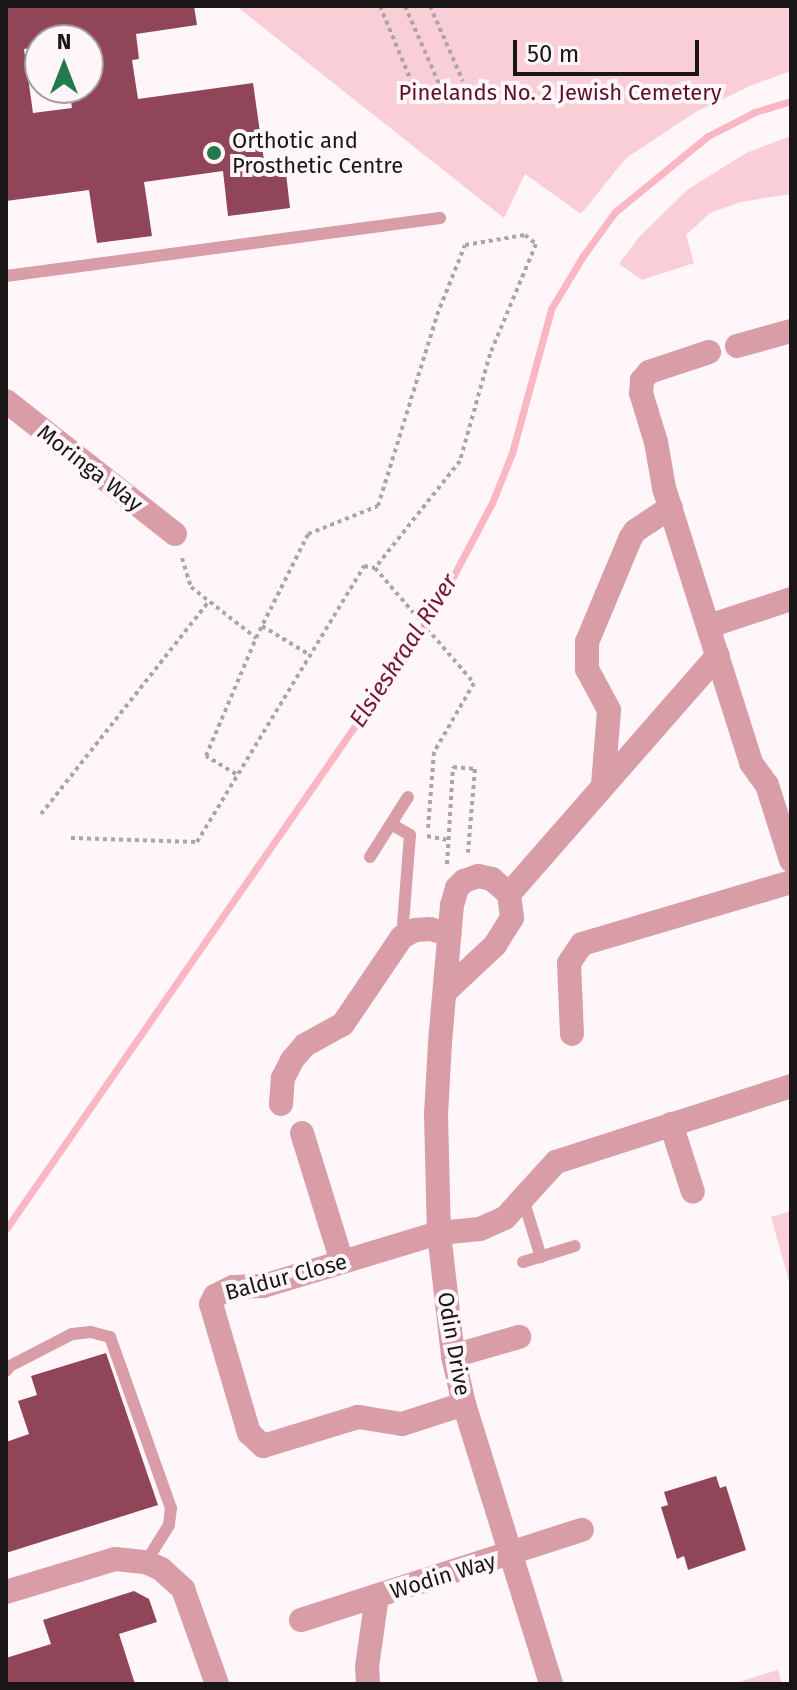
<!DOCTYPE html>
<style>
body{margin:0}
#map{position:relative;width:797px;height:1690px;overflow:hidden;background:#fef6f8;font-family:"Fira Sans",sans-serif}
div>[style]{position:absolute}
.green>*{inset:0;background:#faced6}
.stream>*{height:7px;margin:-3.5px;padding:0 3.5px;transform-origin:3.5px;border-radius:3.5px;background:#fab6c2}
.building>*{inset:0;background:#904658}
.path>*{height:4px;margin-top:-2px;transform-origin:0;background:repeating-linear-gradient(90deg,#aca5a7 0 4px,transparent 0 8px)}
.service>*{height:12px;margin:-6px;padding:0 6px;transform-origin:6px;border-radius:6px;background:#d99da8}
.minor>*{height:24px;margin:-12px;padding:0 12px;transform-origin:12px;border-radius:12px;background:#d99da8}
.dots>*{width:22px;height:22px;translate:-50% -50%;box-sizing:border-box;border:4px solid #fef6f8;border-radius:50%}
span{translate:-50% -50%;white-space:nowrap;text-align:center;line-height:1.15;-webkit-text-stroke:8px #fef6f8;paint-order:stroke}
.park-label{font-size:22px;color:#5a1128}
.poi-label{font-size:22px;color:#1a1617}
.left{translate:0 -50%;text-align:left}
.street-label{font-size:22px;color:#1a1617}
.water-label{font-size:24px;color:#781838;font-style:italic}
.frame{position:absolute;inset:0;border:8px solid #1a1617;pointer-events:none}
.north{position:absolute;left:24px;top:24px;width:80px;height:80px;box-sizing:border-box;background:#fef6f8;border:2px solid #a39c9e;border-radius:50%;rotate:0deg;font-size:22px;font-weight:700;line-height:32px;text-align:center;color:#1a1617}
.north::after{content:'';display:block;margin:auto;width:28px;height:36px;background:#21794c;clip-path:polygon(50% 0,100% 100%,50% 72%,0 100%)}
.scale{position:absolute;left:513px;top:40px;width:186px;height:36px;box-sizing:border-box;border:4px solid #1a1617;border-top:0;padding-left:10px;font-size:24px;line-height:28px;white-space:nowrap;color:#1a1617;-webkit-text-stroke:6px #fef6f8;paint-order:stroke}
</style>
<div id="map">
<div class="green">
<i style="clip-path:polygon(236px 6px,791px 6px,791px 71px,752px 85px,694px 113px,626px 158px,581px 214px,525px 174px,504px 218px)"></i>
<i style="clip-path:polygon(791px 136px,791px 194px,740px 202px,710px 213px,686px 235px,694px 263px,642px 280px,619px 264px,639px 237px,687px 190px,746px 153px)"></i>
<i style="clip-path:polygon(791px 1211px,791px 1288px,771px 1217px)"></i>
<i style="clip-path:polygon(778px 1670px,782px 1684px,732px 1684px)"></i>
</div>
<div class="stream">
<i style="left:6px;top:1229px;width:755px;rotate:-55.26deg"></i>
<i style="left:436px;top:609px;width:120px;rotate:-62.2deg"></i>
<i style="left:492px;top:503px;width:54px;rotate:-68.2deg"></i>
<i style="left:512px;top:453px;width:149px;rotate:-74.8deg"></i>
<i style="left:551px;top:309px;width:62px;rotate:-58.9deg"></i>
<i style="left:583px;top:256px;width:54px;rotate:-54deg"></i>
<i style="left:615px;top:212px;width:120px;rotate:-39.3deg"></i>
<i style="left:708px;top:136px;width:53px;rotate:-27.1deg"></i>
<i style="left:755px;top:112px;width:38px;rotate:-17deg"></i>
</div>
<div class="building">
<i style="clip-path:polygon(evenodd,6px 6px,194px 6px,197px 25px,136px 34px,139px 59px,132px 60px,138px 99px,253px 83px,266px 175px,286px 173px,290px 208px,228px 216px,223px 171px,144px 182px,152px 236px,97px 243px,89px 190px,6px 201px,6px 6px,40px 40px,88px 40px,88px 88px,69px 88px,72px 108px,33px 113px,24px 49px,40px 47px,40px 40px)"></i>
<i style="clip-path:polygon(106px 1353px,158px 1505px,6px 1553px,6px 1442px,29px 1434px,18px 1401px,37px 1395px,31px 1376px)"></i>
<i style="clip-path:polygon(716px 1476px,720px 1488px,726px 1486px,746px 1550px,688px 1570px,684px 1556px,677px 1559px,661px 1507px,668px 1505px,664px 1492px)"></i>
<i style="clip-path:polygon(134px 1591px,149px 1599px,157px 1622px,119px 1634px,135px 1684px,6px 1684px,6px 1658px,51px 1644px,43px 1620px)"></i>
</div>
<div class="path">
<i style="left:380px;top:6px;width:94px;rotate:67.5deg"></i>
<i style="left:405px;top:6px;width:87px;rotate:66.4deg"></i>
<i style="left:430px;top:6px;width:82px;rotate:66.3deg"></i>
<i style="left:182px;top:558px;width:30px;rotate:73deg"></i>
<i style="left:191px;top:587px;width:83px;rotate:38.1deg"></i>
<i style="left:262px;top:626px;width:56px;rotate:31.1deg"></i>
<i style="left:236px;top:774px;width:35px;rotate:-149deg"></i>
<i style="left:206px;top:756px;width:128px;rotate:-67deg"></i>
<i style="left:256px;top:638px;width:116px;rotate:-63.4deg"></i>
<i style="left:308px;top:534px;width:75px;rotate:-21.8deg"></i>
<i style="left:378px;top:506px;width:200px;rotate:-72.8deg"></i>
<i style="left:437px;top:315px;width:75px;rotate:-68.2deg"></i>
<i style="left:465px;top:245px;width:61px;rotate:-9.5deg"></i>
<i style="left:525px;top:235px;width:14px;rotate:39deg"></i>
<i style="left:536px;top:244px;width:119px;rotate:112.7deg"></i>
<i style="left:490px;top:354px;width:111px;rotate:105.7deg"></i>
<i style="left:460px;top:461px;width:137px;rotate:128.5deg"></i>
<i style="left:41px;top:814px;width:271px;rotate:-51.7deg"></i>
<i style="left:427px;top:836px;width:20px;rotate:11deg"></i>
<i style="left:71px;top:838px;width:126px;rotate:1.8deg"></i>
<i style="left:197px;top:842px;width:323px;rotate:-58.8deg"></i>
<i style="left:364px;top:566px;width:11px;rotate:10deg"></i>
<i style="left:375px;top:568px;width:152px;rotate:49.3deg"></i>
<i style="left:474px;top:683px;width:80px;rotate:120.1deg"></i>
<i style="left:434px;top:752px;width:76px;rotate:94.5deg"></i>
<i style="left:447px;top:864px;width:97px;rotate:-86.5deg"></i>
<i style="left:453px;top:767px;width:22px;rotate:5deg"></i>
<i style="left:475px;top:769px;width:84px;rotate:94.8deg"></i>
</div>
<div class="service">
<i style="left:6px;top:276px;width:438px;rotate:-7.6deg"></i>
<i style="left:391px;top:824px;width:22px;rotate:30deg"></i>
<i style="left:410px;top:835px;width:102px;rotate:94.5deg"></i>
<i style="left:370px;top:857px;width:71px;rotate:-57.7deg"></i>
<i style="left:523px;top:1199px;width:61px;rotate:72.8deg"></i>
<i style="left:523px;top:1262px;width:54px;rotate:-17.1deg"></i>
<i style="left:6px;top:1371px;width:6px;rotate:-51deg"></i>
<i style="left:10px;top:1366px;width:70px;rotate:-27.3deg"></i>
<i style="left:72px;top:1334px;width:19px;rotate:-6deg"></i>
<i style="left:91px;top:1332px;width:20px;rotate:15deg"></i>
<i style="left:110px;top:1337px;width:182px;rotate:70.4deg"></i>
<i style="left:171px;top:1508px;width:17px;rotate:97deg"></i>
<i style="left:169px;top:1525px;width:44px;rotate:121.9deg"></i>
</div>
<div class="minor">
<i style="left:737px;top:346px;width:56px;rotate:-15.5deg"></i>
<i style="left:709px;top:352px;width:63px;rotate:161.6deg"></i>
<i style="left:649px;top:372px;width:11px;rotate:131deg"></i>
<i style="left:642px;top:380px;width:13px;rotate:94deg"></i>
<i style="left:641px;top:393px;width:51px;rotate:73deg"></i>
<i style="left:656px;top:442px;width:47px;rotate:80.1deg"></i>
<i style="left:664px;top:488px;width:288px;rotate:72.4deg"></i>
<i style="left:751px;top:763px;width:27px;rotate:54deg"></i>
<i style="left:767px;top:785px;width:79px;rotate:72.3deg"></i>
<i style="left:6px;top:401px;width:215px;rotate:38.2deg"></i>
<i style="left:709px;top:626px;width:86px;rotate:-18.2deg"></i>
<i style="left:603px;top:785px;width:75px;rotate:-85.4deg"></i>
<i style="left:609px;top:710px;width:47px;rotate:-118.2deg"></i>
<i style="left:587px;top:669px;width:27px;rotate:-90deg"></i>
<i style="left:587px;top:642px;width:112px;rotate:-67.3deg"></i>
<i style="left:630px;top:539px;width:9px;rotate:-58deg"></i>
<i style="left:635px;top:531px;width:43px;rotate:-33.7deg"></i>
<i style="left:509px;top:894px;width:317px;rotate:-48.8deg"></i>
<i style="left:445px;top:992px;width:69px;rotate:-43.2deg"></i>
<i style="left:495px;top:945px;width:32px;rotate:-58deg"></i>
<i style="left:512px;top:918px;width:24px;rotate:-97deg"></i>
<i style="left:509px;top:894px;width:23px;rotate:-139deg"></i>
<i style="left:492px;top:879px;width:14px;rotate:-168deg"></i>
<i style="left:478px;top:876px;width:15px;rotate:160deg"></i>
<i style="left:464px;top:881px;width:10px;rotate:135deg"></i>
<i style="left:457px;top:888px;width:18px;rotate:106deg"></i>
<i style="left:452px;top:905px;width:139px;rotate:95deg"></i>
<i style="left:440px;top:1043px;width:71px;rotate:93.2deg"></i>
<i style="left:436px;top:1114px;width:119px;rotate:88.6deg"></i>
<i style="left:439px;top:1233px;width:124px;rotate:83.5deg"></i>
<i style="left:453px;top:1356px;width:49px;rotate:77.1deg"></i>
<i style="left:464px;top:1404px;width:293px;rotate:72.7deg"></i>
<i style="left:572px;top:1034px;width:71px;rotate:-92.4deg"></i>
<i style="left:569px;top:963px;width:23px;rotate:-56deg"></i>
<i style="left:582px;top:944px;width:218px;rotate:-16.5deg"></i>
<i style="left:281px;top:1104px;width:26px;rotate:-86deg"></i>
<i style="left:283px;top:1078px;width:20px;rotate:-63deg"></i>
<i style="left:292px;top:1060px;width:20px;rotate:-49deg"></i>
<i style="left:305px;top:1045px;width:43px;rotate:-28.9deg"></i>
<i style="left:343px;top:1024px;width:105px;rotate:-55.9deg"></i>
<i style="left:402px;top:937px;width:15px;rotate:-28deg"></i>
<i style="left:415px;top:930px;width:15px;rotate:-4deg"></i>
<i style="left:430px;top:929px;width:20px;rotate:15deg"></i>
<i style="left:671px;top:1124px;width:71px;rotate:72.1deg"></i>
<i style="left:302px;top:1133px;width:135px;rotate:72.8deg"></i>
<i style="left:453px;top:1356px;width:69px;rotate:-16.1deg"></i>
<i style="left:464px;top:1404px;width:65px;rotate:162.1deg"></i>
<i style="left:402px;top:1424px;width:45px;rotate:-171deg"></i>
<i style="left:358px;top:1417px;width:99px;rotate:163deg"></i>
<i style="left:263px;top:1446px;width:19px;rotate:-137deg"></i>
<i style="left:249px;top:1433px;width:134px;rotate:-106.4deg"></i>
<i style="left:211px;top:1304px;width:9px;rotate:-63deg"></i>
<i style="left:215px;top:1296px;width:20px;rotate:-27deg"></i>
<i style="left:233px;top:1287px;width:30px;rotate:-2deg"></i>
<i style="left:263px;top:1286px;width:184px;rotate:-16.8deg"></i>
<i style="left:439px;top:1233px;width:41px;rotate:-5.6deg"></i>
<i style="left:480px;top:1229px;width:27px;rotate:-24deg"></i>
<i style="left:505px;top:1218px;width:76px;rotate:-47.7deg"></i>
<i style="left:556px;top:1162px;width:247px;rotate:-17.9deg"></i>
<i style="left:6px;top:1592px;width:114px;rotate:-16.8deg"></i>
<i style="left:115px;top:1559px;width:31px;rotate:6deg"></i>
<i style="left:146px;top:1562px;width:17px;rotate:25deg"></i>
<i style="left:161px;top:1569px;width:30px;rotate:42deg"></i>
<i style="left:183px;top:1589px;width:101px;rotate:70.3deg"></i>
<i style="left:301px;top:1620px;width:295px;rotate:-17.8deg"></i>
<i style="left:368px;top:1684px;width:17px;rotate:-93deg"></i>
<i style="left:367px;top:1667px;width:72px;rotate:-82deg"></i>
</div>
<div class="dots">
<i style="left:214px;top:153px;background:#21794c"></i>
</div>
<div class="park-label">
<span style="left:560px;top:93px">Pinelands No. 2 Jewish Cemetery</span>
</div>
<div class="poi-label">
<span class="left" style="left:232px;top:153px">Orthotic and<br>Prosthetic Centre</span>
</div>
<div class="street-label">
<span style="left:90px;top:468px;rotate:38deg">Moringa Way</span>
<span style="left:286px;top:1277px;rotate:-15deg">Baldur Close</span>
<span style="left:454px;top:1344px;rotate:80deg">Odin Drive</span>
<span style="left:443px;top:1576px;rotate:-17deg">Wodin Way</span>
</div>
<div class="water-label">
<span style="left:404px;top:651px;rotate:-57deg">Elsieskraal River</span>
</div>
<div class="frame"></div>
<div class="north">N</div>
<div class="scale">50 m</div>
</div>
